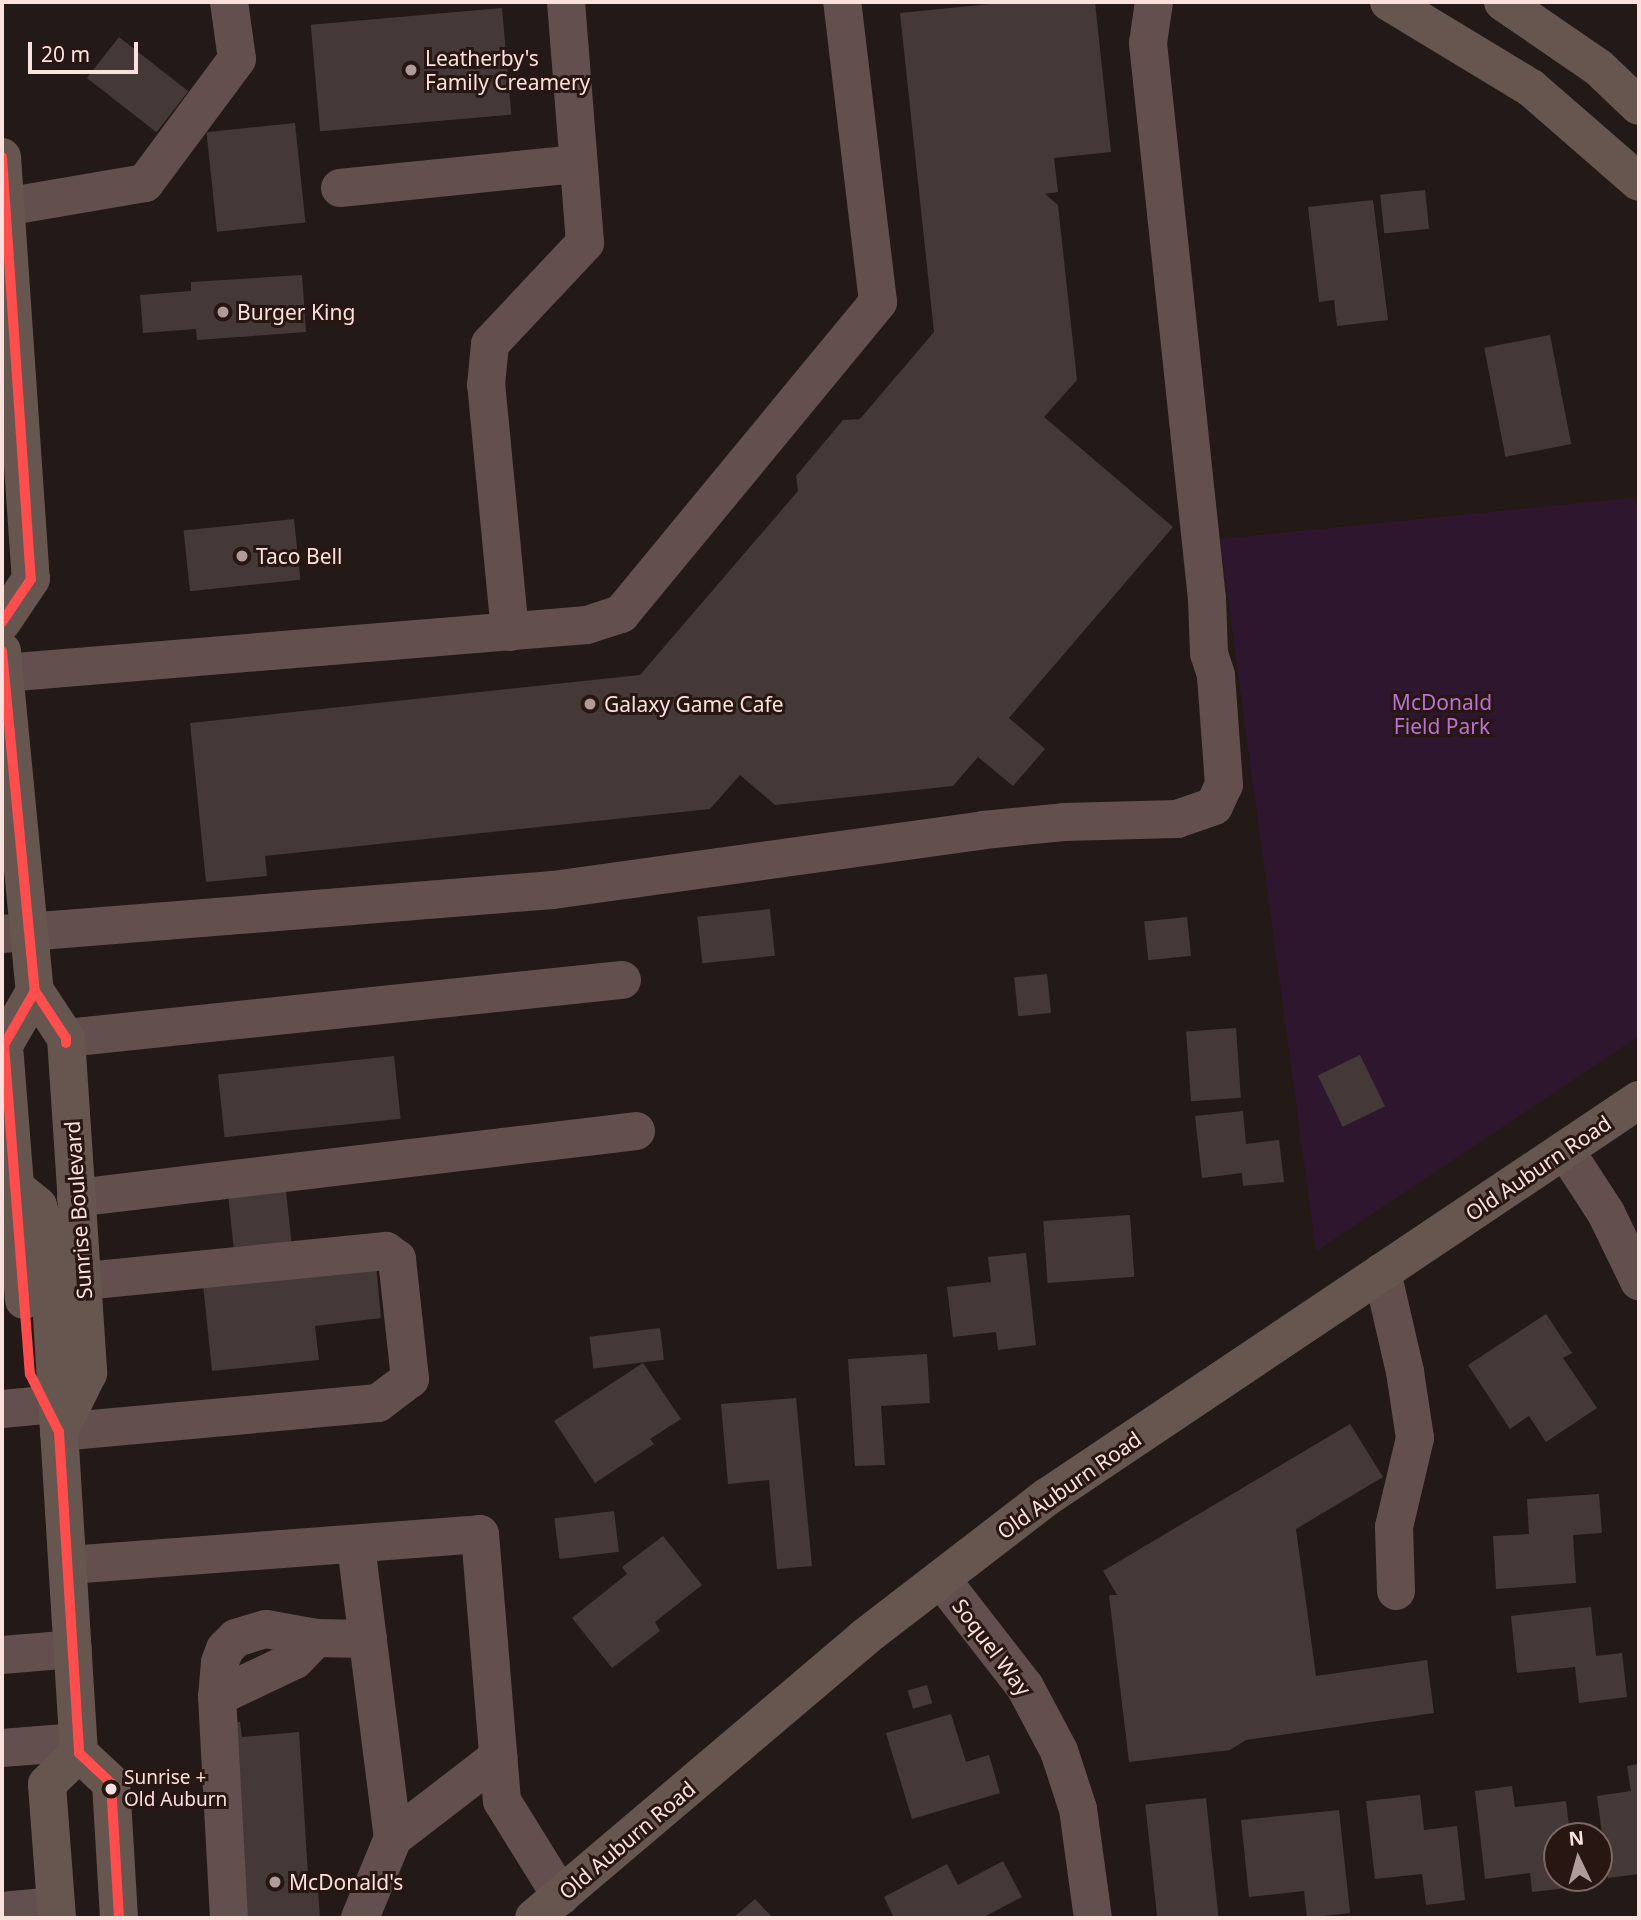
<!DOCTYPE html>
<style>
body{margin:0}
#map{position:relative;width:1641px;height:1920px;overflow:hidden;background:#231a18;font-family:"Noto Sans",sans-serif}
div>[style]{position:absolute}
.green>*{inset:0;background:#2e172e}
.building>*{inset:0;background:#443937;transform-origin:0 0}
.minor>*{height:38px;margin:-19px;padding:0 19px;transform-origin:19px;border-radius:19px;background:#634f4e}
.major>*{height:38px;margin:-19px;padding:0 19px;transform-origin:19px;border-radius:19px;background:#66564f}
.bus-1>*{height:10px;margin:-5px;padding:0 5px;transform-origin:5px;border-radius:5px;background:#fd4d4d}
.dots>*{width:19px;height:19px;translate:-50% -50%;box-sizing:border-box;border:4px solid #281613;border-radius:50%}
span{translate:-50% -50%;white-space:nowrap;text-align:center;line-height:1.15;-webkit-text-stroke:6px #281613;paint-order:stroke}
.bus-label{font-size:19px;color:#fbe1de}
.left{translate:0 -50%;text-align:left}
.poi-label{font-size:21px;color:#fbe1de}
.park-label{font-size:21px;color:#b971d4}
.street-label{font-size:21px;color:#fbe1de}
.frame{position:absolute;inset:0;border:4px solid #fbe1de;pointer-events:none}
.north{position:absolute;left:1543px;top:1822px;width:70px;height:70px;box-sizing:border-box;background:#281613;border:2px solid #7c6764;border-radius:50%;rotate:355deg;font-size:19px;font-weight:700;line-height:28px;text-align:center;color:#fbe1de}
.north::after{content:'';display:block;margin:auto;width:24px;height:32px;background:#af9b99;clip-path:polygon(50% 0,100% 100%,50% 72%,0 100%)}
.scale{position:absolute;left:28px;top:42px;width:110px;height:32px;box-sizing:border-box;border:4px solid #fbe1de;border-top:0;padding-left:9px;font-size:21px;line-height:24px;white-space:nowrap;color:#fbe1de;-webkit-text-stroke:5px #281613;paint-order:stroke}
</style>
<div id="map">
<div class="green">
<i style="clip-path:polygon(1633px 498px,1639px 508px,1639px 1036px,1316px 1251px,1220px 539px)"></i>
</div>
<div class="building">
<i style="clip-path:polygon(1010px 2px,1095px 2px,1111px 152px,1054px 158px,1058px 192px,1045px 194px,1058px 205px,1077px 380px,1044px 417px,1173px 527px,1009px 718px,1045px 749px,1013px 786px,978px 757px,953px 786px,775px 805px,740px 775px,710px 809px,265px 856px,267px 876px,206px 882px,190px 723px,640px 675px,798px 491px,796px 476px,843px 420px,860px 419px,934px 332px,900px 13px)"></i>
<i style="left:502px;top:8px;width:107px;height:192px;rotate:85deg"></i>
<i style="left:119px;top:37px;width:88px;height:52px;rotate:38deg"></i>
<i style="left:295px;top:123px;width:100px;height:89px;rotate:84deg"></i>
<i style="left:1425px;top:190px;width:39px;height:45px;rotate:84deg"></i>
<i style="clip-path:polygon(1373px 200px,1388px 320px,1337px 326px,1334px 300px,1319px 302px,1308px 207px)"></i>
<i style="clip-path:polygon(302px 275px,306px 332px,197px 340px,196px 329px,143px 333px,140px 295px,191px 291px,191px 282px)"></i>
<i style="left:1550px;top:335px;width:111px;height:67px;rotate:79deg"></i>
<i style="left:294px;top:519px;width:61px;height:111px;rotate:84deg"></i>
<i style="left:770px;top:909px;width:47px;height:73px;rotate:84deg"></i>
<i style="left:1187px;top:917px;width:39px;height:43px;rotate:84deg"></i>
<i style="left:1047px;top:974px;width:39px;height:33px;rotate:84deg"></i>
<i style="left:1236px;top:1028px;width:70px;height:50px;rotate:86deg"></i>
<i style="left:1360px;top:1055px;width:57px;height:47px;rotate:64deg"></i>
<i style="left:394px;top:1056px;width:63px;height:177px;rotate:84deg"></i>
<i style="clip-path:polygon(1243px 1111px,1246px 1144px,1279px 1140px,1284px 1182px,1243px 1186px,1242px 1173px,1202px 1178px,1195px 1116px)"></i>
<i style="left:285px;top:1181px;width:66px;height:58px;rotate:84deg"></i>
<i style="left:1130px;top:1215px;width:62px;height:87px;rotate:86deg"></i>
<i style="clip-path:polygon(1026px 1253px,1036px 1345px,998px 1350px,996px 1332px,953px 1337px,947px 1287px,991px 1282px,988px 1257px)"></i>
<i style="clip-path:polygon(376px 1265px,381px 1318px,315px 1326px,319px 1360px,212px 1371px,203px 1284px)"></i>
<i style="clip-path:polygon(1546px 1314px,1572px 1353px,1563px 1358px,1597px 1408px,1546px 1442px,1529px 1416px,1510px 1429px,1468px 1365px)"></i>
<i style="left:660px;top:1328px;width:32px;height:71px;rotate:83deg"></i>
<i style="clip-path:polygon(927px 1354px,930px 1403px,881px 1406px,885px 1465px,855px 1466px,848px 1359px)"></i>
<i style="clip-path:polygon(643px 1363px,681px 1419px,650px 1439px,654px 1444px,595px 1483px,554px 1421px)"></i>
<i style="clip-path:polygon(796px 1398px,812px 1566px,777px 1569px,769px 1480px,728px 1484px,721px 1404px)"></i>
<i style="clip-path:polygon(1350px 1424px,1383px 1477px,1296px 1529px,1316px 1676px,1427px 1660px,1434px 1713px,1246px 1740px,1230px 1750px,1129px 1762px,1109px 1595px,1117px 1595px,1103px 1571px)"></i>
<i style="clip-path:polygon(1599px 1494px,1602px 1533px,1573px 1535px,1576px 1583px,1496px 1589px,1493px 1536px,1529px 1534px,1527px 1499px)"></i>
<i style="left:614px;top:1511px;width:41px;height:60px;rotate:83deg"></i>
<i style="clip-path:polygon(663px 1536px,702px 1585px,655px 1622px,660px 1631px,612px 1668px,572px 1618px,627px 1574px,622px 1567px)"></i>
<i style="clip-path:polygon(1591px 1607px,1596px 1656px,1622px 1653px,1627px 1697px,1579px 1703px,1575px 1667px,1517px 1673px,1511px 1616px)"></i>
<i style="left:927px;top:1685px;width:19px;height:20px;rotate:74deg"></i>
<i style="clip-path:polygon(951px 1714px,966px 1762px,989px 1755px,1000px 1793px,912px 1819px,886px 1733px)"></i>
<i style="clip-path:polygon(240px 1722px,242px 1737px,299px 1732px,309px 1890px,318px 1890px,320px 1918px,236px 1918px,222px 1723px)"></i>
<i style="clip-path:polygon(1639px 1764px,1639px 1874px,1608px 1878px,1597px 1796px,1631px 1791px,1627px 1766px)"></i>
<i style="clip-path:polygon(1512px 1786px,1515px 1807px,1566px 1801px,1570px 1836px,1557px 1836px,1557px 1878px,1575px 1878px,1576px 1887px,1532px 1892px,1530px 1873px,1485px 1879px,1475px 1791px)"></i>
<i style="clip-path:polygon(1420px 1795px,1424px 1830px,1457px 1826px,1465px 1900px,1426px 1905px,1422px 1874px,1375px 1879px,1366px 1801px)"></i>
<i style="left:1206px;top:1798px;width:121px;height:61px;rotate:84deg"></i>
<i style="clip-path:polygon(1339px 1810px,1350px 1913px,1307px 1918px,1304px 1891px,1249px 1897px,1241px 1820px)"></i>
<i style="clip-path:polygon(1003px 1861px,1022px 1897px,982px 1918px,894px 1918px,884px 1897px,947px 1864px,958px 1885px)"></i>
<i style="clip-path:polygon(755px 1899px,773px 1918px,733px 1918px)"></i>
</div>
<div class="minor">
<i style="left:340px;top:188px;width:239px;rotate:-5.8deg"></i>
<i style="left:5px;top:207px;width:142px;rotate:-9.7deg"></i>
<i style="left:145px;top:183px;width:154px;rotate:-53.4deg"></i>
<i style="left:237px;top:59px;width:58px;rotate:-98deg"></i>
<i style="left:510px;top:632px;width:248px;rotate:-95.5deg"></i>
<i style="left:486px;top:385px;width:41px;rotate:-84.4deg"></i>
<i style="left:490px;top:344px;width:139px;rotate:-46.8deg"></i>
<i style="left:585px;top:243px;width:242px;rotate:-94.5deg"></i>
<i style="left:4px;top:673px;width:585px;rotate:-4.71deg"></i>
<i style="left:587px;top:625px;width:36px;rotate:-18deg"></i>
<i style="left:621px;top:614px;width:404px;rotate:-50.5deg"></i>
<i style="left:878px;top:302px;width:302px;rotate:-96.8deg"></i>
<i style="left:2px;top:934px;width:553px;rotate:-4.57deg"></i>
<i style="left:553px;top:890px;width:434px;rotate:-7.9deg"></i>
<i style="left:983px;top:830px;width:81px;rotate:-5.6deg"></i>
<i style="left:1064px;top:822px;width:113px;rotate:-1.5deg"></i>
<i style="left:1177px;top:819px;width:39px;rotate:-19deg"></i>
<i style="left:1214px;top:806px;width:23px;rotate:-65deg"></i>
<i style="left:1224px;top:785px;width:110px;rotate:-94.2deg"></i>
<i style="left:1216px;top:675px;width:23px;rotate:-108deg"></i>
<i style="left:1209px;top:653px;width:54px;rotate:-92.1deg"></i>
<i style="left:1207px;top:599px;width:559px;rotate:-96.06deg"></i>
<i style="left:1148px;top:43px;width:41px;rotate:-81.7deg"></i>
<i style="left:66px;top:1038px;width:559px;rotate:-5.96deg"></i>
<i style="left:1565px;top:1150px;width:75px;rotate:56.9deg"></i>
<i style="left:1606px;top:1213px;width:76px;rotate:64.1deg"></i>
<i style="left:76px;top:1198px;width:564px;rotate:-6.82deg"></i>
<i style="left:1382px;top:1272px;width:103px;rotate:77deg"></i>
<i style="left:1405px;top:1372px;width:67px;rotate:81.4deg"></i>
<i style="left:1415px;top:1438px;width:91px;rotate:103.3deg"></i>
<i style="left:1394px;top:1527px;width:64px;rotate:88.2deg"></i>
<i style="left:2px;top:1409px;width:42px;rotate:-5.4deg"></i>
<i style="left:59px;top:1432px;width:320px;rotate:-5.2deg"></i>
<i style="left:378px;top:1403px;width:40px;rotate:-37deg"></i>
<i style="left:410px;top:1379px;width:121px;rotate:-96.2deg"></i>
<i style="left:397px;top:1259px;width:14px;rotate:-144deg"></i>
<i style="left:386px;top:1251px;width:304px;rotate:174.3deg"></i>
<i style="left:356px;top:1546px;width:294px;rotate:82.8deg"></i>
<i style="left:69px;top:1565px;width:412px;rotate:-4.3deg"></i>
<i style="left:480px;top:1534px;width:268px;rotate:85.3deg"></i>
<i style="left:502px;top:1801px;width:112px;rotate:58.2deg"></i>
<i style="left:941px;top:1579px;width:137px;rotate:52.1deg"></i>
<i style="left:1025px;top:1687px;width:72px;rotate:62deg"></i>
<i style="left:1059px;top:1751px;width:61px;rotate:71.9deg"></i>
<i style="left:1078px;top:1809px;width:110px;rotate:82.2deg"></i>
<i style="left:2px;top:1655px;width:71px;rotate:-4.8deg"></i>
<i style="left:217px;top:1697px;width:86px;rotate:-25.4deg"></i>
<i style="left:295px;top:1660px;width:30px;rotate:-46deg"></i>
<i style="left:2px;top:1748px;width:76px;rotate:-4.5deg"></i>
<i style="left:2px;top:1911px;width:54px;rotate:-5.3deg"></i>
<i style="left:229px;top:1918px;width:221px;rotate:-93.1deg"></i>
<i style="left:217px;top:1697px;width:35px;rotate:-85deg"></i>
<i style="left:220px;top:1662px;width:14px;rotate:-69deg"></i>
<i style="left:225px;top:1649px;width:16px;rotate:-45deg"></i>
<i style="left:236px;top:1638px;width:31px;rotate:-17deg"></i>
<i style="left:266px;top:1629px;width:51px;rotate:10.2deg"></i>
<i style="left:316px;top:1638px;width:52px;rotate:1.1deg"></i>
<i style="left:360px;top:1918px;width:87px;rotate:-67.6deg"></i>
<i style="left:393px;top:1838px;width:133px;rotate:-37.6deg"></i>
</div>
<div class="major">
<i style="left:1389px;top:2px;width:166px;rotate:31.2deg"></i>
<i style="left:1531px;top:88px;width:143px;rotate:41deg"></i>
<i style="left:1503px;top:2px;width:116px;rotate:34.5deg"></i>
<i style="left:1599px;top:68px;width:55px;rotate:43.5deg"></i>
<i style="left:2px;top:157px;width:423px;rotate:86.1deg"></i>
<i style="left:31px;top:579px;width:52px;rotate:124deg"></i>
<i style="left:2px;top:651px;width:342px;rotate:84.5deg"></i>
<i style="left:35px;top:991px;width:56px;rotate:56.6deg"></i>
<i style="left:66px;top:1038px;width:336px;rotate:86.2deg"></i>
<i style="left:88px;top:1373px;width:66px;rotate:116.2deg"></i>
<i style="left:16px;top:1188px;width:28px;rotate:39deg"></i>
<i style="left:38px;top:1206px;width:31px;rotate:73deg"></i>
<i style="left:47px;top:1236px;width:518px;rotate:86.46deg"></i>
<i style="left:79px;top:1753px;width:44px;rotate:43.2deg"></i>
<i style="left:111px;top:1783px;width:135px;rotate:86.6deg"></i>
<i style="left:24px;top:1300px;width:256px;rotate:-94.5deg"></i>
<i style="left:4px;top:1045px;width:62px;rotate:-60.1deg"></i>
<i style="left:57px;top:1918px;width:134px;rotate:-94.3deg"></i>
<i style="left:47px;top:1784px;width:45px;rotate:-44.1deg"></i>
<i style="left:534px;top:1918px;width:434px;rotate:-40.3deg"></i>
<i style="left:865px;top:1637px;width:230px;rotate:-37.6deg"></i>
<i style="left:1047px;top:1497px;width:713px;rotate:-33.85deg"></i>
</div>
<div class="bus-1">
<i style="left:2px;top:157px;width:423px;rotate:86.1deg"></i>
<i style="left:31px;top:579px;width:52px;rotate:124deg"></i>
<i style="left:2px;top:651px;width:342px;rotate:84.5deg"></i>
<i style="left:35px;top:991px;width:56px;rotate:56.6deg"></i>
<i style="left:66px;top:1038px;width:5px;rotate:90deg"></i>
<i style="left:35px;top:991px;width:62px;rotate:119.9deg"></i>
<i style="left:4px;top:1045px;width:330px;rotate:85.5deg"></i>
<i style="left:30px;top:1374px;width:65px;rotate:63.4deg"></i>
<i style="left:59px;top:1432px;width:322px;rotate:86.4deg"></i>
<i style="left:79px;top:1753px;width:44px;rotate:43.2deg"></i>
<i style="left:111px;top:1783px;width:135px;rotate:86.6deg"></i>
</div>
<div class="dots">
<i style="left:411px;top:70px;background:#af9b99"></i>
<i style="left:223px;top:312px;background:#af9b99"></i>
<i style="left:242px;top:556px;background:#af9b99"></i>
<i style="left:590px;top:704px;background:#af9b99"></i>
<i style="left:111px;top:1789px;background:#fbe1de"></i>
<i style="left:275px;top:1882px;background:#af9b99"></i>
</div>
<div class="bus-label">
<span class="left" style="left:124px;top:1789px">Sunrise +<br>Old Auburn</span>
</div>
<div class="poi-label">
<span class="left" style="left:425px;top:70px">Leatherby's<br>Family Creamery</span>
<span class="left" style="left:237px;top:312px">Burger King</span>
<span class="left" style="left:256px;top:556px">Taco Bell</span>
<span class="left" style="left:604px;top:704px">Galaxy Game Cafe</span>
<span class="left" style="left:289px;top:1882px">McDonald's</span>
</div>
<div class="park-label">
<span style="left:1442px;top:714px">McDonald<br>Field Park</span>
</div>
<div class="street-label">
<span style="left:1538px;top:1168px;rotate:-34deg">Old Auburn Road</span>
<span style="left:78px;top:1210px;rotate:-94deg">Sunrise Boulevard</span>
<span style="left:1069px;top:1485px;rotate:-35deg">Old Auburn Road</span>
<span style="left:992px;top:1647px;rotate:53deg">Soquel Way</span>
<span style="left:627px;top:1840px;rotate:-40deg">Old Auburn Road</span>
</div>
<div class="frame"></div>
<div class="north">N</div>
<div class="scale">20 m</div>
</div>
